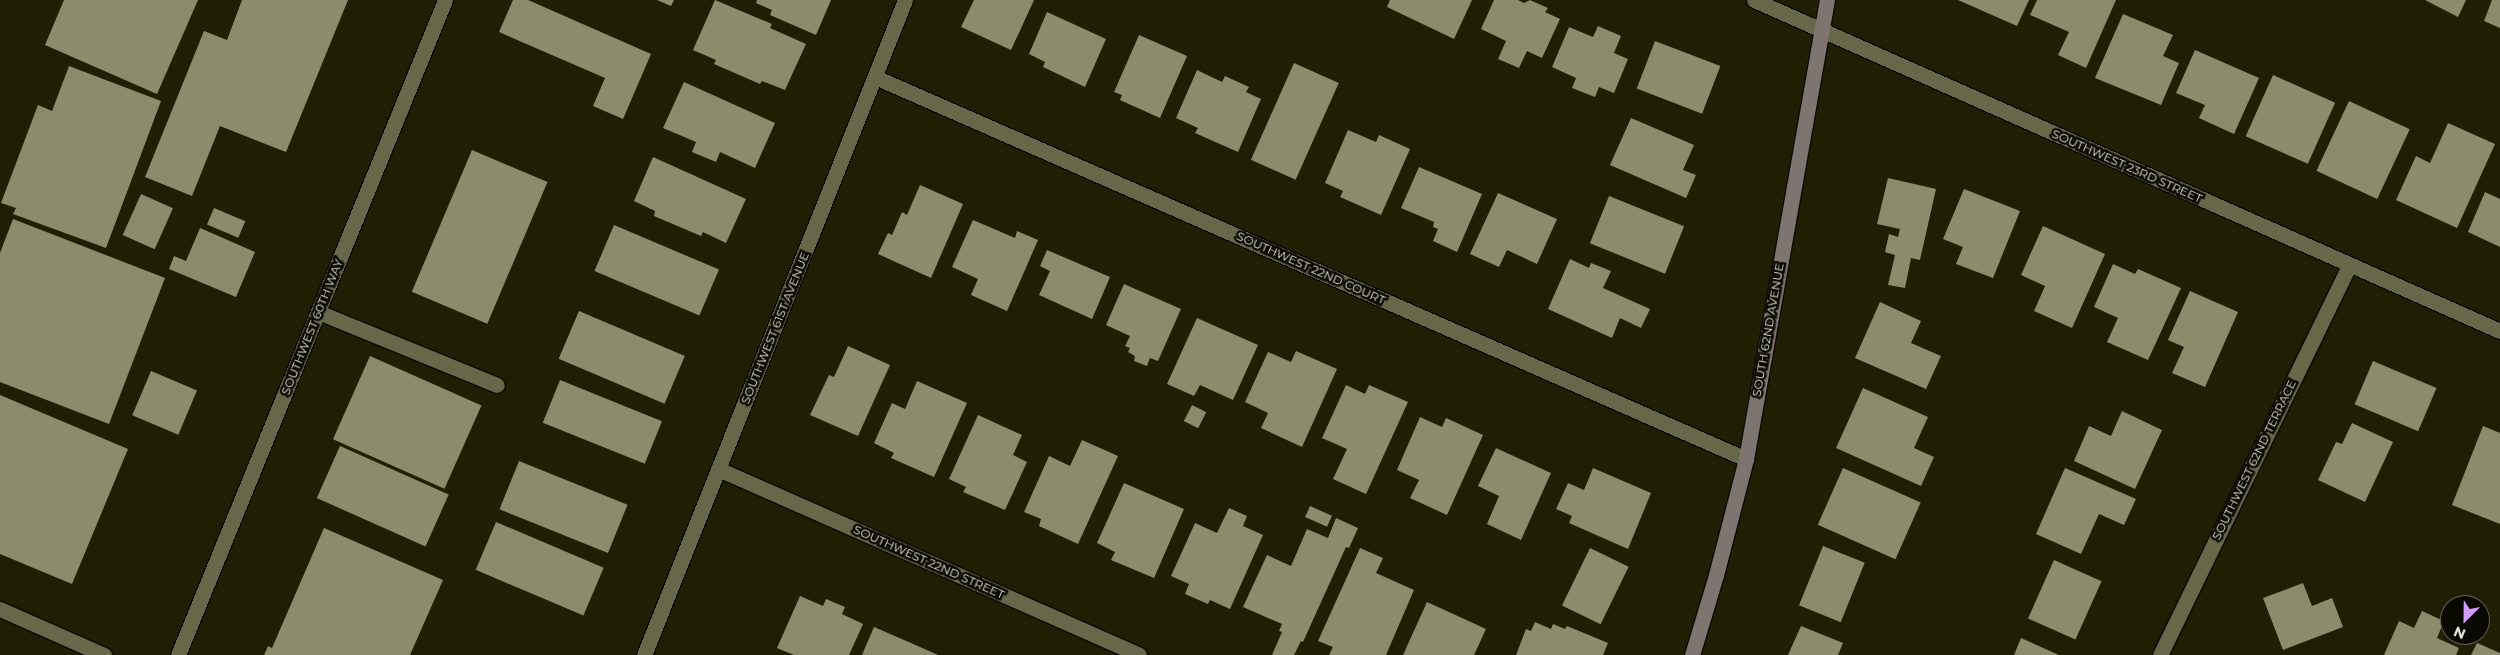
<!DOCTYPE html>
<style>
body{margin:0}
#map{position:relative;width:2500px;height:655px;overflow:hidden;background:#201f03;font-family:Montserrat,sans-serif}
div>[style]{position:absolute}
.building>*{inset:0;background:#8b8c6c;transform-origin:0 0}
.roads{filter:drop-shadow(1px 0 #0a0900) drop-shadow(-1px 0 #0a0900) drop-shadow(0 1px #0a0900) drop-shadow(0 -1px #0a0900)}
.lane>*{height:15px;margin:-7.5px;padding:0 7.5px;transform-origin:7.5px;border-radius:7.5px;background:#676749}
.street>*{height:15px;margin:-7.5px;padding:0 7.5px;transform-origin:7.5px;border-radius:7.5px;background:#676749}
.secondary>*{height:15px;margin:-7.5px;padding:0 7.5px;transform-origin:7.5px;border-radius:7.5px;background:#7e7470}
span{translate:-50% -50%;white-space:nowrap;text-align:center;line-height:1.15;-webkit-text-stroke:5px #090901;paint-order:stroke}
.street-label{font-size:12px;color:#e7e7d6}
.north{position:absolute;left:2440px;top:595px;width:50px;height:50px;box-sizing:border-box;background:#090901;border:1px solid #626256;border-radius:50%;rotate:203deg;font-size:14px;font-weight:700;line-height:20px;text-align:center;color:#e7e7d6}
.north::after{content:'';display:block;margin:auto;width:18px;height:22px;background:#d39cfc;clip-path:polygon(50% 0,100% 100%,50% 72%,0 100%)}
</style>
<div id="map">
<div class="building">
<i style="clip-path:polygon(64px 0,198px 0,157px 94px,45px 45px)"></i>
<i style="clip-path:polygon(242px 0,348px 0,286px 152px,220px 126px,192px 196px,145px 177px,204px 31px,227px 40px)"></i>
<i style="clip-path:polygon(513px 0,528px 0,651px 54px,623px 119px,593px 106px,605px 78px,499px 32px)"></i>
<i style="clip-path:polygon(657px 0,674px 0,671px 6px)"></i>
<i style="clip-path:polygon(715px 0,772px 24px,770px 28px,806px 44px,785px 90px,762px 81px,760px 84px,714px 64px,716px 60px,693px 50px)"></i>
<i style="clip-path:polygon(757px 0,831px 0,816px 35px,770px 15px,772px 10px,756px 3px)"></i>
<i style="clip-path:polygon(974px 0,1034px 0,1011px 50px,961px 27px)"></i>
<i style="clip-path:polygon(1390px 0,1472px 0,1454px 39px,1387px 7px)"></i>
<i style="clip-path:polygon(1494px 0,1518px 0,1524px 3px,1530px 0,1548px 8px,1545px 12px,1560px 19px,1542px 58px,1527px 51px,1519px 68px,1498px 59px,1506px 41px,1481px 29px)"></i>
<i style="clip-path:polygon(1958px 0,2029px 0,2017px 26px)"></i>
<i style="clip-path:polygon(2037px 0,2116px 0,2086px 68px,2058px 55px,2069px 32px,2030px 15px)"></i>
<i style="clip-path:polygon(2425px 0,2466px 0,2458px 17px)"></i>
<i style="clip-path:polygon(2492px 0,2500px 0,2500px 28px,2484px 21px)"></i>
<i style="clip-path:polygon(1047px 12px,1106px 39px,1085px 87px,1043px 67px,1045px 62px,1029px 54px)"></i>
<i style="clip-path:polygon(2123px 14px,2173px 35px,2163px 56px,2179px 63px,2161px 105px,2095px 78px)"></i>
<i style="clip-path:polygon(1598px 26px,1621px 36px,1614px 53px,1628px 59px,1614px 93px,1599px 87px,1595px 97px,1572px 88px,1576px 78px,1552px 67px,1569px 27px,1593px 37px)"></i>
<i style="clip-path:polygon(1139px 35px,1187px 56px,1160px 118px,1120px 100px,1122px 95px,1114px 92px)"></i>
<i style="left:1655px;top:41px;width:70px;height:51px;rotate:21deg"></i>
<i style="clip-path:polygon(2195px 50px,2259px 78px,2234px 134px,2199px 118px,2205px 105px,2176px 93px)"></i>
<i style="left:1294px;top:63px;width:49px;height:106px;rotate:24deg"></i>
<i style="clip-path:polygon(69px 66px,161px 101px,106px 248px,13px 214px,16px 208px,1px 203px,38px 105px,52px 111px)"></i>
<i style="clip-path:polygon(1197px 70px,1222px 82px,1225px 76px,1249px 87px,1246px 92px,1261px 99px,1238px 152px,1195px 133px,1198px 128px,1176px 118px)"></i>
<i style="left:2273px;top:75px;width:68px;height:67px;rotate:24deg"></i>
<i style="clip-path:polygon(684px 82px,775px 123px,755px 168px,720px 152px,716px 162px,692px 152px,696px 142px,663px 128px)"></i>
<i style="left:2349px;top:101px;width:67px;height:77px;rotate:25deg"></i>
<i style="clip-path:polygon(1631px 118px,1694px 145px,1683px 170px,1696px 175px,1686px 198px,1610px 165px)"></i>
<i style="clip-path:polygon(2448px 123px,2495px 144px,2457px 228px,2396px 200px,2416px 156px,2430px 163px)"></i>
<i style="clip-path:polygon(1348px 130px,1376px 142px,1379px 135px,1410px 149px,1381px 215px,1340px 197px,1343px 191px,1325px 183px)"></i>
<i style="left:472px;top:150px;width:82px;height:154px;rotate:23deg"></i>
<i style="clip-path:polygon(653px 157px,746px 199px,726px 243px,703px 232px,701px 236px,654px 216px,655px 211px,634px 201px)"></i>
<i style="clip-path:polygon(1419px 167px,1482px 194px,1457px 252px,1433px 241px,1438px 229px,1433px 227px,1434px 222px,1401px 208px)"></i>
<i style="clip-path:polygon(1888px 178px,1936px 189px,1920px 260px,1911px 258px,1905px 288px,1888px 285px,1895px 255px,1885px 252px,1889px 234px,1898px 237px,1900px 229px,1877px 224px)"></i>
<i style="clip-path:polygon(920px 185px,963px 204px,931px 278px,878px 254px,888px 233px,892px 235px,902px 212px,907px 215px)"></i>
<i style="clip-path:polygon(1964px 189px,2020px 211px,1993px 278px,1956px 264px,1963px 247px,1943px 239px)"></i>
<i style="clip-path:polygon(2485px 192px,2500px 199px,2500px 247px,2468px 232px)"></i>
<i style="clip-path:polygon(1498px 193px,1557px 219px,1537px 264px,1507px 250px,1499px 267px,1470px 254px)"></i>
<i style="left:141px;top:194px;width:35px;height:45px;rotate:24deg"></i>
<i style="left:1609px;top:196px;width:81px;height:51px;rotate:22deg"></i>
<i style="left:214px;top:208px;width:34px;height:18px;rotate:23deg"></i>
<i style="clip-path:polygon(13px 219px,165px 278px,109px 424px,0 382px,0 253px)"></i>
<i style="clip-path:polygon(973px 220px,1015px 238px,1017px 231px,1038px 240px,1007px 311px,971px 295px,978px 279px,952px 267px)"></i>
<i style="left:614px;top:225px;width:114px;height:50px;rotate:23deg"></i>
<i style="clip-path:polygon(2043px 226px,2105px 254px,2072px 328px,2034px 311px,2045px 286px,2021px 275px)"></i>
<i style="clip-path:polygon(200px 228px,255px 252px,236px 297px,169px 269px,174px 256px,186px 261px)"></i>
<i style="clip-path:polygon(1047px 250px,1110px 277px,1092px 319px,1039px 295px,1050px 271px,1040px 266px)"></i>
<i style="clip-path:polygon(1570px 259px,1589px 268px,1591px 263px,1611px 271px,1603px 288px,1650px 309px,1641px 328px,1620px 318px,1612px 338px,1548px 309px)"></i>
<i style="clip-path:polygon(2113px 264px,2135px 274px,2138px 269px,2181px 288px,2148px 360px,2107px 342px,2118px 318px,2094px 307px)"></i>
<i style="clip-path:polygon(1124px 284px,1181px 309px,1158px 361px,1150px 358px,1147px 366px,1134px 361px,1135px 356px,1128px 352px,1130px 348px,1125px 346px,1130px 336px,1106px 325px)"></i>
<i style="clip-path:polygon(2190px 291px,2238px 312px,2205px 387px,2172px 373px,2184px 347px,2168px 340px)"></i>
<i style="clip-path:polygon(1880px 302px,1921px 321px,1911px 343px,1941px 356px,1926px 389px,1855px 358px)"></i>
<i style="left:579px;top:311px;width:115px;height:52px;rotate:23deg"></i>
<i style="clip-path:polygon(1197px 318px,1258px 345px,1233px 400px,1200px 385px,1194px 396px,1167px 384px)"></i>
<i style="clip-path:polygon(848px 346px,890px 365px,858px 436px,810px 415px,829px 375px,834px 377px)"></i>
<i style="clip-path:polygon(1296px 351px,1337px 369px,1302px 447px,1261px 428px,1268px 413px,1245px 402px,1268px 352px,1291px 362px)"></i>
<i style="left:370px;top:356px;width:122px;height:91px;rotate:24deg"></i>
<i style="left:2373px;top:361px;width:69px;height:47px;rotate:23deg"></i>
<i style="left:151px;top:371px;width:50px;height:48px;rotate:23deg"></i>
<i style="left:560px;top:380px;width:110px;height:46px;rotate:22deg"></i>
<i style="clip-path:polygon(917px 381px,967px 403px,934px 477px,891px 458px,894px 453px,874px 443px,892px 403px,905px 409px)"></i>
<i style="clip-path:polygon(1346px 385px,1365px 394px,1369px 385px,1408px 402px,1366px 494px,1333px 479px,1347px 449px,1322px 438px)"></i>
<i style="clip-path:polygon(1863px 388px,1928px 417px,1914px 448px,1934px 457px,1921px 486px,1836px 448px)"></i>
<i style="clip-path:polygon(0 395px,128px 449px,72px 584px,0 554px)"></i>
<i style="left:1192px;top:405px;width:16px;height:18px;rotate:27deg"></i>
<i style="clip-path:polygon(2122px 411px,2162px 430px,2135px 489px,2074px 461px,2089px 426px,2111px 436px)"></i>
<i style="clip-path:polygon(978px 415px,1022px 435px,1013px 455px,1027px 462px,1005px 510px,963px 492px,966px 487px,949px 479px)"></i>
<i style="clip-path:polygon(1420px 417px,1442px 427px,1446px 418px,1483px 435px,1447px 515px,1410px 498px,1419px 480px,1397px 470px)"></i>
<i style="clip-path:polygon(2352px 423px,2393px 442px,2365px 502px,2318px 480px,2336px 442px,2342px 444px)"></i>
<i style="clip-path:polygon(2483px 426px,2500px 433px,2500px 524px,2452px 505px)"></i>
<i style="clip-path:polygon(1082px 440px,1118px 456px,1078px 544px,1039px 526px,1041px 519px,1024px 512px,1049px 456px,1070px 466px)"></i>
<i style="left:340px;top:446px;width:119px;height:57px;rotate:24deg"></i>
<i style="clip-path:polygon(1496px 448px,1551px 473px,1521px 540px,1487px 524px,1499px 496px,1478px 486px)"></i>
<i style="left:519px;top:461px;width:117px;height:52px;rotate:22deg"></i>
<i style="clip-path:polygon(1593px 468px,1651px 493px,1628px 549px,1569px 523px,1572px 516px,1556px 509px,1568px 483px,1584px 490px)"></i>
<i style="left:1843px;top:468px;width:85px;height:62px;rotate:24deg"></i>
<i style="clip-path:polygon(2065px 468px,2136px 499px,2124px 525px,2099px 514px,2081px 554px,2036px 534px)"></i>
<i style="clip-path:polygon(1124px 483px,1184px 509px,1154px 578px,1111px 560px,1115px 552px,1097px 543px)"></i>
<i style="left:1310px;top:506px;width:24px;height:12px;rotate:24deg"></i>
<i style="clip-path:polygon(1229px 508px,1247px 516px,1243px 526px,1263px 535px,1230px 609px,1210px 600px,1208px 604px,1185px 594px,1189px 584px,1171px 576px,1195px 523px,1217px 533px)"></i>
<i style="clip-path:polygon(1336px 518px,1358px 528px,1349px 548px,1346px 547px,1303px 642px,1301px 641px,1294px 655px,1272px 655px,1282px 632px,1279px 631px,1282px 624px,1243px 607px,1267px 555px,1291px 566px,1307px 529px,1328px 538px)"></i>
<i style="left:496px;top:522px;width:117px;height:52px;rotate:23deg"></i>
<i style="clip-path:polygon(324px 528px,443px 580px,410px 655px,264px 655px,268px 646px,272px 648px)"></i>
<i style="left:1823px;top:546px;width:45px;height:64px;rotate:22deg"></i>
<i style="clip-path:polygon(1360px 548px,1383px 558px,1376px 573px,1414px 590px,1386px 655px,1329px 655px,1333px 647px,1318px 641px)"></i>
<i style="left:1590px;top:548px;width:43px;height:64px;rotate:26deg"></i>
<i style="left:2054px;top:560px;width:52px;height:64px;rotate:24deg"></i>
<i style="clip-path:polygon(2303px 583px,2312px 606px,2332px 598px,2343px 627px,2283px 650px,2263px 598px)"></i>
<i style="clip-path:polygon(800px 596px,823px 606px,826px 599px,845px 607px,842px 614px,863px 624px,849px 655px,794px 655px,777px 648px)"></i>
<i style="clip-path:polygon(1427px 602px,1486px 629px,1474px 655px,1403px 655px)"></i>
<i style="clip-path:polygon(2422px 611px,2444px 621px,2437px 638px,2459px 648px,2456px 655px,2384px 655px,2399px 621px,2414px 628px)"></i>
<i style="clip-path:polygon(1535px 622px,1551px 629px,1553px 624px,1565px 629px,1567px 626px,1608px 643px,1603px 655px,1516px 655px,1526px 629px,1531px 631px)"></i>
<i style="clip-path:polygon(1801px 626px,1843px 643px,1838px 655px,1788px 655px)"></i>
<i style="clip-path:polygon(874px 627px,911px 643px,938px 655px,862px 655px)"></i>
<i style="clip-path:polygon(2021px 638px,2059px 655px,2014px 655px)"></i>
<i style="clip-path:polygon(2477px 643px,2500px 653px,2500px 655px,2471px 655px)"></i>
</div>
<div class="roads">
<div class="lane">
<i style="left:318px;top:312px;width:193px;rotate:22.2deg"></i>
</div>
<div class="street">
<i style="left:1754px;top:0;width:816px;rotate:23.93deg"></i>
<i style="left:875px;top:77px;width:951px;rotate:23.68deg"></i>
<i style="left:718px;top:469px;width:460px;rotate:23.8deg"></i>
<i style="left:0;top:609px;width:114px;rotate:23.9deg"></i>
<i style="left:178px;top:655px;width:707px;rotate:-67.82deg"></i>
<i style="left:644px;top:655px;width:705px;rotate:-68.27deg"></i>
<i style="left:2160px;top:655px;width:433px;rotate:-64.1deg"></i>
</div>
<div class="secondary">
<i style="left:1692px;top:655px;width:84px;rotate:-73.3deg"></i>
<i style="left:1716px;top:575px;width:120px;rotate:-75.5deg"></i>
<i style="left:1746px;top:459px;width:466px;rotate:-80deg"></i>
</div>
</div>
<div class="street-label">
<span style="left:2127px;top:166px;rotate:24deg">SOUTHWEST 23RD STREET</span>
<span style="left:1311px;top:268px;rotate:24deg">SOUTHWEST 22ND COURT</span>
<span style="left:312px;top:327px;rotate:-68deg">SOUTHWEST 60TH WAY</span>
<span style="left:775px;top:328px;rotate:-68deg">SOUTHWEST 61ST AVENUE</span>
<span style="left:1768px;top:330px;rotate:-80deg">SOUTH 62ND AVENUE</span>
<span style="left:2254px;top:460px;rotate:-64deg">SOUTHWEST 62ND TERRACE</span>
<span style="left:929px;top:562px;rotate:24deg">SOUTHWEST 22ND STREET</span>
</div>
<div class="north">N</div>
</div>
